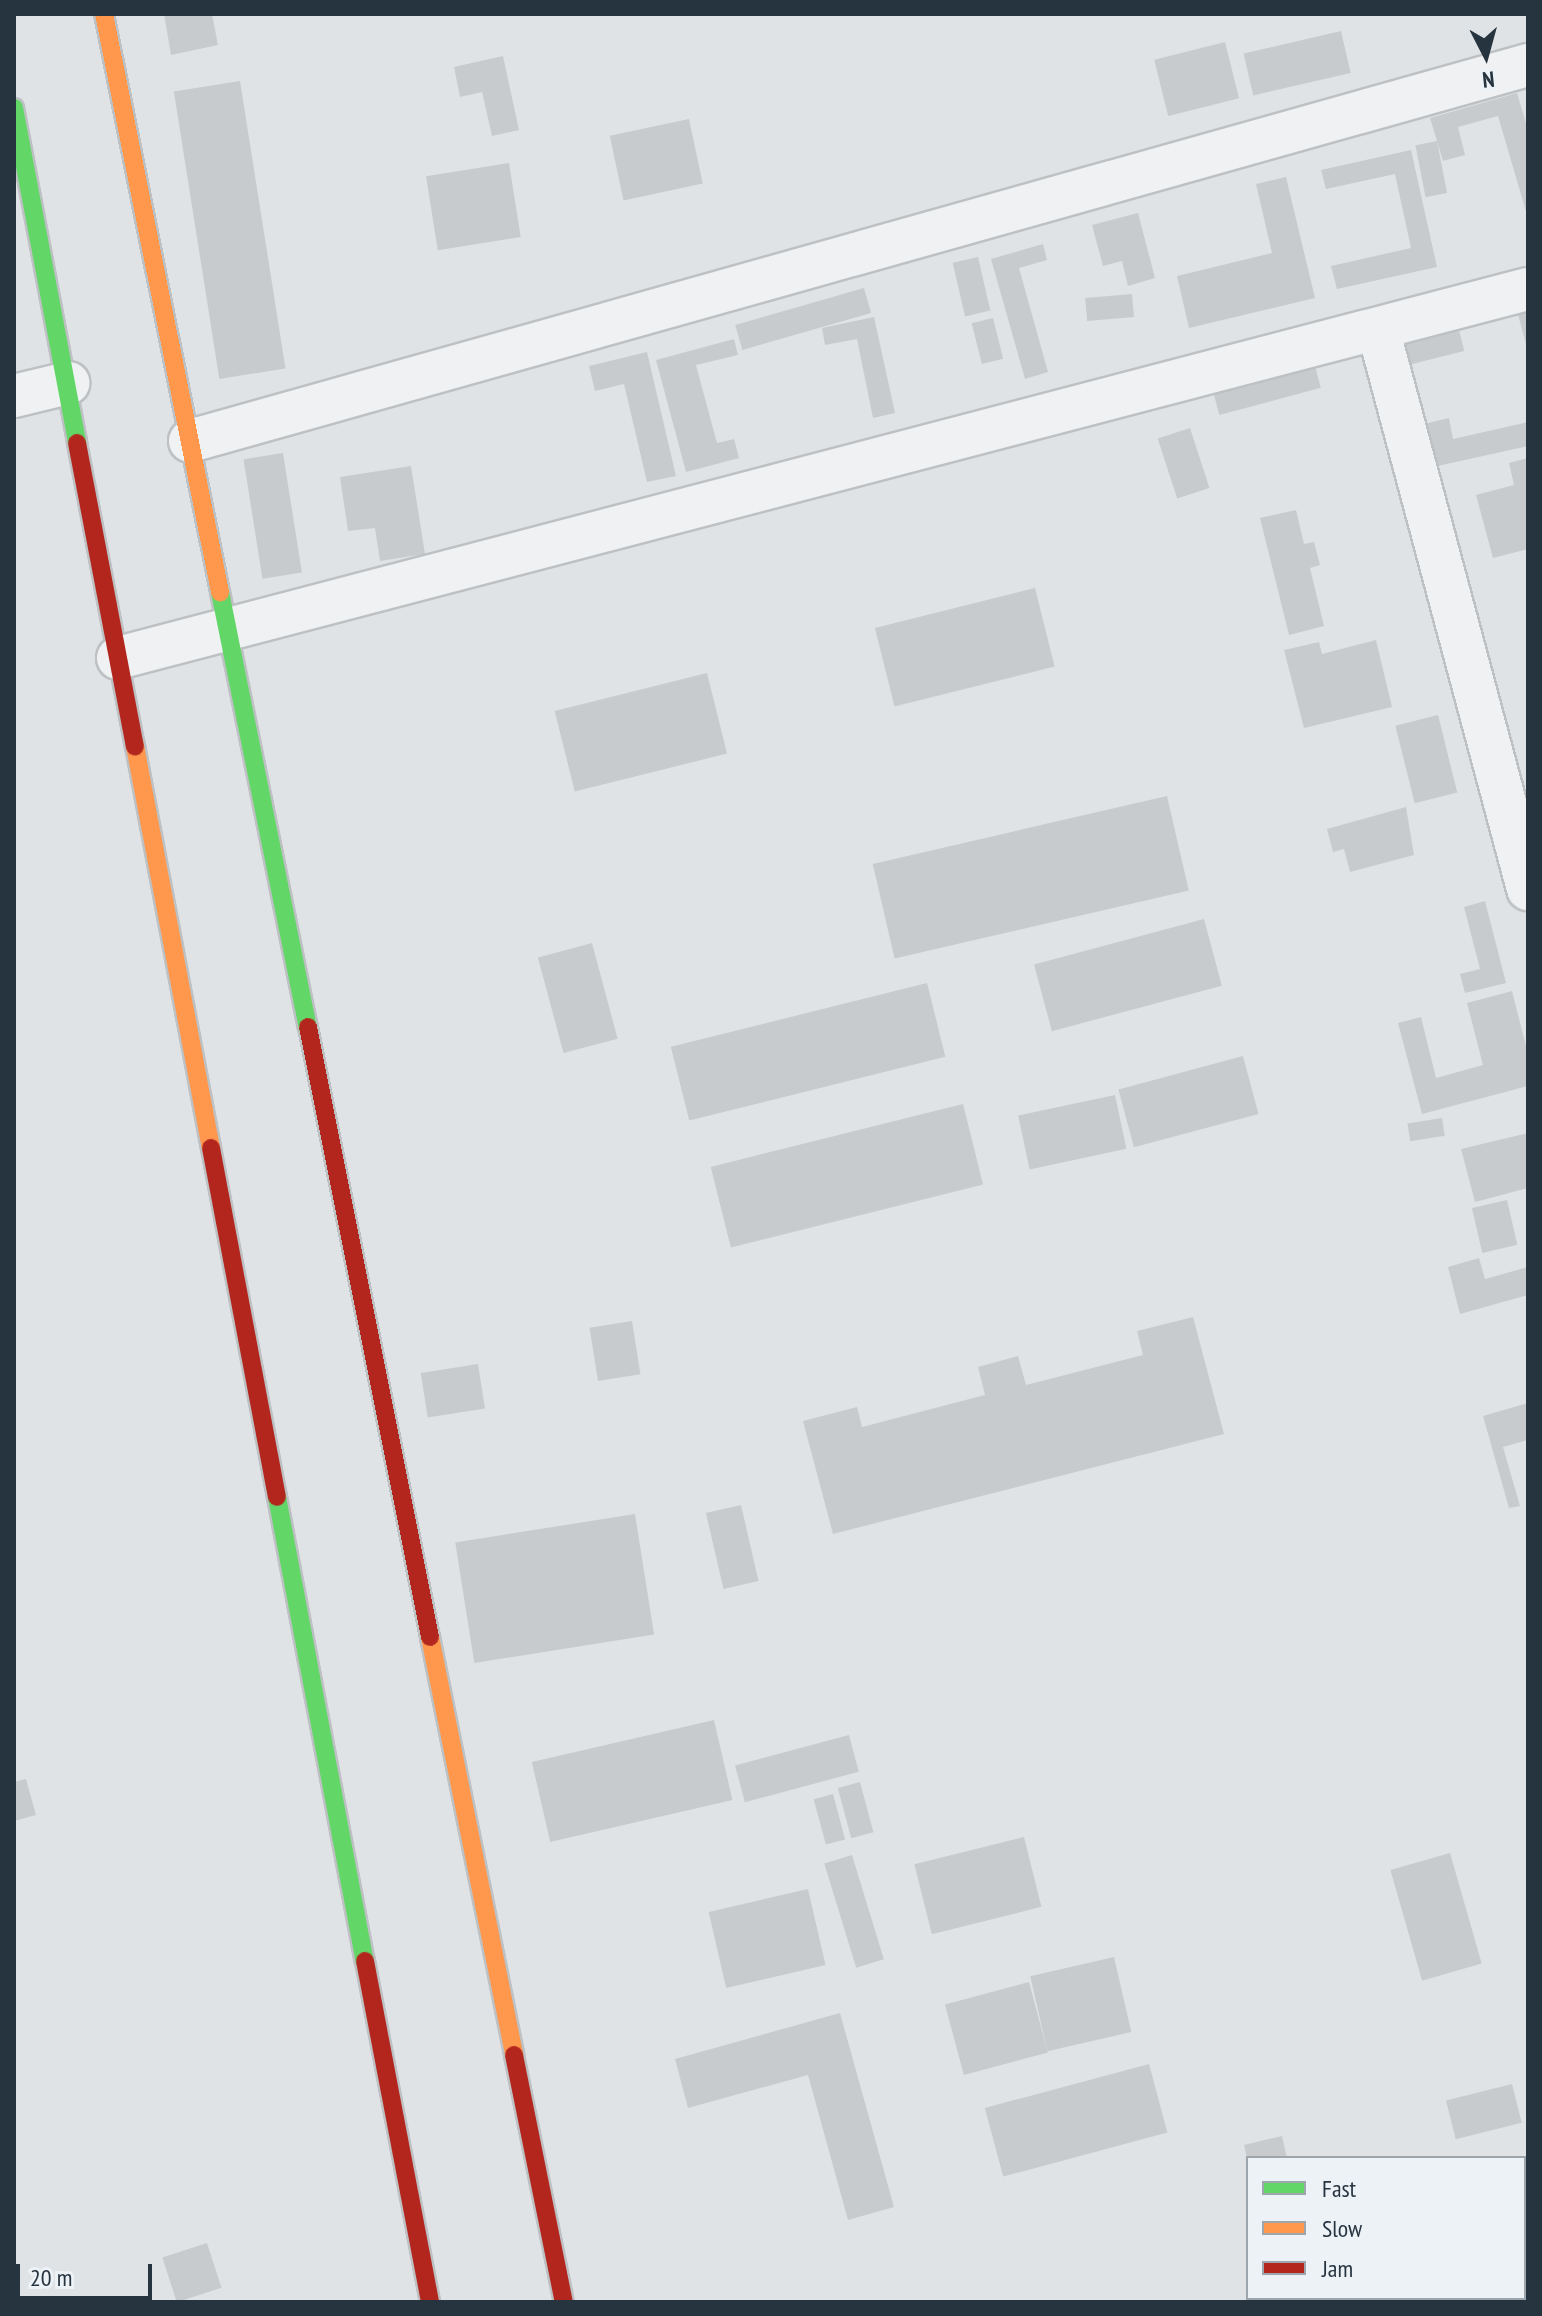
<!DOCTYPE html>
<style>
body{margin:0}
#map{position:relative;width:1542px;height:2316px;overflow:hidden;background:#e0e3e5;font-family:"PT Sans Narrow",sans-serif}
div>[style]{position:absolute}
.building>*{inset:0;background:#c8cbcd;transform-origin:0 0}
.roads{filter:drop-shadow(2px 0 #bec1c3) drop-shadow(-2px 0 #bec1c3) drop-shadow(0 2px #bec1c3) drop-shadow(0 -2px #bec1c3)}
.street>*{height:42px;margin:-21px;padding:0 21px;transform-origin:21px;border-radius:21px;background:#eff1f2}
.fast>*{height:18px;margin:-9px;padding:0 9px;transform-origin:9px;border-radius:9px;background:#63d668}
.slow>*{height:18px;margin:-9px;padding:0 9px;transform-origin:9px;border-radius:9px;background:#ff974d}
.jam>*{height:18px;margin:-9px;padding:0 9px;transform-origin:9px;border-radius:9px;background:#b3261e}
span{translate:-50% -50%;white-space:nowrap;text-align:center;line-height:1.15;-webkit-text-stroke:8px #edf2f6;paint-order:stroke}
.frame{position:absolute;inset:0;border:16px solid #263440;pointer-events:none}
.legend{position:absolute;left:1246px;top:2156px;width:280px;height:144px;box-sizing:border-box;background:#edf2f6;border:2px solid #9da6ad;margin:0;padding:10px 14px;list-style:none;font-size:24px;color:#263440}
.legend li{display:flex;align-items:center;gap:16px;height:40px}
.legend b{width:40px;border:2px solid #9da6ad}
.north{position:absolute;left:1446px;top:16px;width:80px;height:80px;-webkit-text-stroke:6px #edf2f6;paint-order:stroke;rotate:174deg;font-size:22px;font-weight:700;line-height:32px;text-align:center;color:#263440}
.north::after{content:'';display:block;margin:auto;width:28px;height:36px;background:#263440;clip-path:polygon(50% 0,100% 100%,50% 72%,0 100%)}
.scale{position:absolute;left:16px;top:2264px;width:136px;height:36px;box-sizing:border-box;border:4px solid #263440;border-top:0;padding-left:10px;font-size:24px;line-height:28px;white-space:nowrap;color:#263440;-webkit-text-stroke:6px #edf2f6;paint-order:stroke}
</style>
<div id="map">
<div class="building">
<i style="clip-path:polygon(164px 14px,212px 14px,218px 45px,171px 55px)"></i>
<i style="left:1341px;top:31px;width:43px;height:100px;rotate:77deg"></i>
<i style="left:1225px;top:42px;width:58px;height:73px;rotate:76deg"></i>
<i style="clip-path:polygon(503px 56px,519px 130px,492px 136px,482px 92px,460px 97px,454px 67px)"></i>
<i style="left:240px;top:81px;width:291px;height:67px;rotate:81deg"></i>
<i style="clip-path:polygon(1517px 93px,1528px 130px,1527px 215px,1498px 116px,1458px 127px,1465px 155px,1443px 161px,1430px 118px)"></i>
<i style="left:689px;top:119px;width:66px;height:81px;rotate:78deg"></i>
<i style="left:1437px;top:141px;width:53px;height:22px;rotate:79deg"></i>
<i style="clip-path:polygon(1411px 150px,1437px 267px,1337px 289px,1331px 266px,1411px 248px,1395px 174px,1326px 189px,1321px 170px)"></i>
<i style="left:509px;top:163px;width:75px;height:84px;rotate:81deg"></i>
<i style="clip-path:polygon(1286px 177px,1315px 298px,1189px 328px,1177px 276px,1272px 253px,1256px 184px)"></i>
<i style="clip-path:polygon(1138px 213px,1155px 278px,1128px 286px,1122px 261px,1103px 266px,1092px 225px)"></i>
<i style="clip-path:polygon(1043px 244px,1047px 260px,1019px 268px,1048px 372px,1025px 379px,991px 259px)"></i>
<i style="left:978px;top:257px;width:55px;height:26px;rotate:77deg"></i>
<i style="left:864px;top:288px;width:26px;height:134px;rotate:74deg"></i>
<i style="left:1132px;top:294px;width:23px;height:47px;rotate:85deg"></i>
<i style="clip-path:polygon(1528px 304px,1528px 348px,1527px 348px,1516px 307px)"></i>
<i style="clip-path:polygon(874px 317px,895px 413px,873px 418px,857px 339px,825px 345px,822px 328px)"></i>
<i style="left:993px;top:318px;width:42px;height:22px;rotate:76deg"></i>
<i style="left:1457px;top:322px;width:30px;height:64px;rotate:76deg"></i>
<i style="clip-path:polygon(734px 339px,738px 355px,696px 365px,717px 443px,734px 439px,739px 458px,686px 472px,656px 360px)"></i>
<i style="clip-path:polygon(647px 352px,676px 476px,647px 482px,624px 384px,595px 391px,589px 366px)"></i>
<i style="left:1312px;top:355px;width:34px;height:105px;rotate:75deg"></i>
<i style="clip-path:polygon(1449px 418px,1453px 439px,1528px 422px,1528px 446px,1433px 467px,1424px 424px)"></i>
<i style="left:1190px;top:428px;width:63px;height:34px;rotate:72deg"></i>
<i style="left:283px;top:453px;width:121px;height:40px;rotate:81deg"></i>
<i style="clip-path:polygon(1528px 458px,1528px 549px,1493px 558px,1476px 495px,1514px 485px,1509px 463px)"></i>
<i style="clip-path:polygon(411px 466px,425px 554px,380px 561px,375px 528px,348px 531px,340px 477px)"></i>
<i style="clip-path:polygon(1296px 510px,1304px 544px,1314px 542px,1320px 565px,1310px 568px,1324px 626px,1289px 635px,1260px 518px)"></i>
<i style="left:1035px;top:588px;width:81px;height:165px;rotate:76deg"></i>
<i style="clip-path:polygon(1376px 640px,1392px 707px,1304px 728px,1284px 650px,1319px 642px,1322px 654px)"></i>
<i style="left:707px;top:673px;width:83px;height:157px;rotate:76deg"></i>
<i style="left:1438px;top:715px;width:80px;height:44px;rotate:76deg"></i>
<i style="left:1167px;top:796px;width:97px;height:302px;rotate:77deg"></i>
<i style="clip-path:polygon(1406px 807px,1414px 855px,1350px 872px,1344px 849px,1333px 852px,1327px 829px)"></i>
<i style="clip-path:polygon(1485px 901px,1506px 983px,1465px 993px,1460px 974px,1480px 969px,1464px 907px)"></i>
<i style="left:1204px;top:919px;width:69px;height:176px;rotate:75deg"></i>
<i style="left:592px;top:943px;width:99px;height:56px;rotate:75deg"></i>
<i style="left:927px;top:983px;width:76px;height:264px;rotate:76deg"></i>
<i style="clip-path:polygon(1512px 991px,1528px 1054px,1528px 1086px,1422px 1114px,1398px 1023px,1421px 1017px,1436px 1078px,1483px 1065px,1467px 1003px)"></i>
<i style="left:1243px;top:1056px;width:60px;height:129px;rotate:75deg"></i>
<i style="left:1115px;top:1095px;width:55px;height:99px;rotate:78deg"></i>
<i style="left:963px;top:1104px;width:83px;height:260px;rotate:76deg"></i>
<i style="left:1442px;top:1118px;width:18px;height:35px;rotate:81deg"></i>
<i style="clip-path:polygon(1528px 1133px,1528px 1188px,1475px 1202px,1461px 1149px)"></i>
<i style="left:1507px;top:1200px;width:46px;height:36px;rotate:77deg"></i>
<i style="clip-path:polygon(1479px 1258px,1485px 1279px,1528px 1267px,1528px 1295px,1460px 1314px,1448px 1267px)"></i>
<i style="clip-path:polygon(1193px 1317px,1224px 1434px,833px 1534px,803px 1421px,857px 1407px,862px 1427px,985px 1395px,978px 1367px,1018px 1356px,1026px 1385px,1143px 1355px,1137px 1331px)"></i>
<i style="left:632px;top:1321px;width:54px;height:43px;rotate:81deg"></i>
<i style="left:478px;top:1364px;width:45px;height:58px;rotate:81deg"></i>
<i style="clip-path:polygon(1528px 1403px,1528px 1440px,1503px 1447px,1520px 1506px,1509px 1508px,1483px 1416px)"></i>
<i style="left:741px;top:1505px;width:78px;height:36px;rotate:77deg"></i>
<i style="left:635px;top:1514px;width:122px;height:182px;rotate:81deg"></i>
<i style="left:714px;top:1720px;width:82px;height:187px;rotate:77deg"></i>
<i style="left:849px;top:1735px;width:38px;height:118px;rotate:75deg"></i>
<i style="clip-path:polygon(26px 1779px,36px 1815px,14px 1821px,14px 1782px)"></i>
<i style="left:860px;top:1782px;width:52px;height:23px;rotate:75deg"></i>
<i style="left:833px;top:1794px;width:47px;height:20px;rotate:75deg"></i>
<i style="left:1024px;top:1837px;width:72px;height:113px;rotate:76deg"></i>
<i style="left:1450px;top:1853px;width:115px;height:62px;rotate:74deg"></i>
<i style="left:852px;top:1855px;width:109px;height:29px;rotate:73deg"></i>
<i style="left:808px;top:1889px;width:78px;height:102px;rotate:77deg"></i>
<i style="left:1114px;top:1957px;width:77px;height:86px;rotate:77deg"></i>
<i style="left:1029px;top:1982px;width:73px;height:87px;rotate:75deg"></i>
<i style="clip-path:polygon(840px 2013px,894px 2207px,848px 2220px,808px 2075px,688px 2108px,675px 2059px)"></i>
<i style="left:1149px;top:2064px;width:71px;height:170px;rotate:75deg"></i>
<i style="left:1512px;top:2084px;width:40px;height:68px;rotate:76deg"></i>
<i style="clip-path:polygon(1282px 2136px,1287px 2158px,1247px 2158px,1244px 2145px)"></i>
<i style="left:207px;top:2243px;width:47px;height:47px;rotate:72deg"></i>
</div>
<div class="roads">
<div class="street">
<i style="left:1378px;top:329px;width:580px;rotate:75deg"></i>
<i style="left:14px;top:396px;width:56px;rotate:-13.5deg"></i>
<i style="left:190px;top:441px;width:1390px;rotate:-15.7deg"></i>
<i style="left:118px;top:658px;width:1457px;rotate:-14.67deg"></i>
<i style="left:1524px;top:2237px;width:4px;rotate:-14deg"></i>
<i style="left:1309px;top:2302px;width:15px;rotate:-16deg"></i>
</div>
<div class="fast">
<i style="left:14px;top:108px;width:341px;rotate:79.3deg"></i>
<i style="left:220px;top:592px;width:444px;rotate:78.6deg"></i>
<i style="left:277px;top:1497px;width:472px;rotate:79.3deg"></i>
</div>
<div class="slow">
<i style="left:104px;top:14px;width:590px;rotate:78.65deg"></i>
<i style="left:135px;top:746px;width:409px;rotate:79.3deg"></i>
<i style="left:430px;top:1637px;width:426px;rotate:78.6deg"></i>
</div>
<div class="jam">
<i style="left:77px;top:443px;width:309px;rotate:79.2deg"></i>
<i style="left:308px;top:1027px;width:622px;rotate:78.69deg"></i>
<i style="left:211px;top:1148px;width:355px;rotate:79.3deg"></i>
<i style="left:365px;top:1961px;width:347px;rotate:79.2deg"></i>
<i style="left:514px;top:2055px;width:252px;rotate:78.6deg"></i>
</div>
</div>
<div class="frame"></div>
<ul class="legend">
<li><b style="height:10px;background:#63d668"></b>Fast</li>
<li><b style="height:10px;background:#ff974d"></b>Slow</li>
<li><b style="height:10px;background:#b3261e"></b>Jam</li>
</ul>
<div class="north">N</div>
<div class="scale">20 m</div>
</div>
